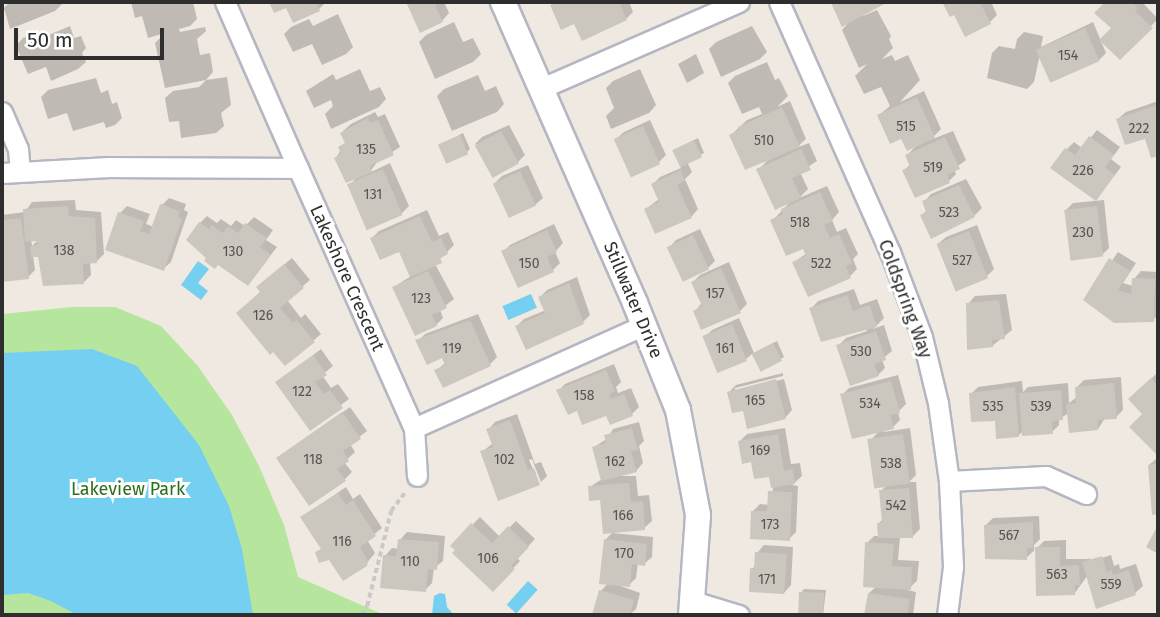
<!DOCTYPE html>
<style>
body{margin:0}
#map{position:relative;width:1160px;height:617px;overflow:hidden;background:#efe9e1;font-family:"Fira Sans",sans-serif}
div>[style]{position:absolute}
.green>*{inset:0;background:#b6e59e}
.water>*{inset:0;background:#75cff0;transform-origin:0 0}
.shadow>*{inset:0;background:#0003}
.building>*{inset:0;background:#cbc7bf;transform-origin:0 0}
.path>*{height:3.5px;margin-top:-1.75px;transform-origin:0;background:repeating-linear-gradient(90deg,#c9c9c9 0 5px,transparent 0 8.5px)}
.roads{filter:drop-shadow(2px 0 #b4b7c1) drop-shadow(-2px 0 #b4b7c1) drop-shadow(0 2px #b4b7c1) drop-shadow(0 -2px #b4b7c1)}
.minor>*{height:19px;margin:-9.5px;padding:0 9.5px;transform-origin:9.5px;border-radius:9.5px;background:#fff}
.tertiary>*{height:24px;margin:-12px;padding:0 12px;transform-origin:12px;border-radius:12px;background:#fff}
span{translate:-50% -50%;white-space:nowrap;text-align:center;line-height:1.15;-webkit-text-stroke:6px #fff;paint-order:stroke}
.number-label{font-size:14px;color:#555452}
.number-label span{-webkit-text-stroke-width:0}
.street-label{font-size:18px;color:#2e2e2e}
.park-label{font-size:18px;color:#2c6e1b}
.frame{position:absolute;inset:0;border:4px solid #2e2e2e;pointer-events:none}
.scale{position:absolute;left:14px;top:28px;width:150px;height:32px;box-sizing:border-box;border:4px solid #2e2e2e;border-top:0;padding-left:9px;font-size:21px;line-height:24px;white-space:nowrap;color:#2e2e2e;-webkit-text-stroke:5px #fff;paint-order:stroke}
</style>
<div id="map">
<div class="green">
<i style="clip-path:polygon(72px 307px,115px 307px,161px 326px,197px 365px,232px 415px,259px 466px,284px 525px,298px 577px,384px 615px,2px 615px,2px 314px)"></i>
</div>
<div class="water">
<i style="clip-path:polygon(198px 261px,209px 269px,198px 283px,208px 291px,201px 300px,181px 285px)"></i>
<i style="left:531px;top:294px;width:15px;height:31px;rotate:67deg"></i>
<i style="clip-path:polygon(92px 349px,137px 366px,199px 445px,229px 506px,242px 549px,253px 615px,77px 615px,51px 601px,28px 593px,2px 595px,2px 353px)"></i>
<i style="left:528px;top:581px;width:13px;height:32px;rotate:42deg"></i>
<i style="clip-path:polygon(440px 593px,445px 594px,447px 607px,454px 615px,432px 615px,434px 596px)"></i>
</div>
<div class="shadow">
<i style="clip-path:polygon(10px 2px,62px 2px,62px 4px,55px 11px,10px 29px,4px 8px)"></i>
<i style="clip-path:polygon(131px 2px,193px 2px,197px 19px,190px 26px,179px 29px,180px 32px,205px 27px,206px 31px,197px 39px,200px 55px,210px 53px,213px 72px,206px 80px,165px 88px,155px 43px,165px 33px,148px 38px,142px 16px,135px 18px)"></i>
<i style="clip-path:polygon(271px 2px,326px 2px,319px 9px,287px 6px,275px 11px)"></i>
<i style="clip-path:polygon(408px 2px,444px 2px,449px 13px,442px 21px,420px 30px)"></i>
<i style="clip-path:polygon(556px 2px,629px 2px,633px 12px,626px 19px,575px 22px,552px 6px)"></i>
<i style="clip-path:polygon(835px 2px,884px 2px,862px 14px,863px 16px,877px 10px,891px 36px,889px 39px,893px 48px,882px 59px,892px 55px,895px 61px,908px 55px,920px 80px,900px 102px,924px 91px,941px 129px,930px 140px,953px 131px,966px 160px,954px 169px,956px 174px,949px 181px,904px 170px,911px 164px,907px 155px,918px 144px,902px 137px,879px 115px,890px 106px,881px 87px,864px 94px,855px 76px,867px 64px,859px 68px,842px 30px,850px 21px)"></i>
<i style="clip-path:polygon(944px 2px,991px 2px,997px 15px,990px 22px,955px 12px,951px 15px)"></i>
<i style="clip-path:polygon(1108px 2px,1142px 2px,1158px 19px,1120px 57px,1113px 28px,1097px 13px)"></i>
<i style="clip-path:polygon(338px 14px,353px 47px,346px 54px,322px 65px,312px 44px,293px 52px,284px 34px,291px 27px,309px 19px,313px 26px)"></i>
<i style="clip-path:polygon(454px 22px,463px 42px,473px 38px,481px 54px,473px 62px,435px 79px,419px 42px,426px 35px)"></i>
<i style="clip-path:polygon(1093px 22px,1106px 53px,1099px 60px,1040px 54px,1034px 82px,1027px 89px,987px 78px,992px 53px,999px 46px,1015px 49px,1017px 39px,1024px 32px,1043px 36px,1041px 47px)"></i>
<i style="clip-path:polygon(70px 26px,74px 38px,81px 36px,86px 48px,82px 53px,86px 62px,78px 69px,51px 81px,46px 67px,28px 74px,16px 46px,23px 38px,41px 31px,44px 37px)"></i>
<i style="clip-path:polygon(752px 26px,767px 52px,760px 59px,721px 77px,709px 49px,716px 42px)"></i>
<i style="clip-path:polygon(696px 54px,704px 73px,687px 83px,678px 64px)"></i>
<i style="clip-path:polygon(767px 62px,775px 80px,779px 78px,788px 96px,777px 107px,790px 101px,806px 139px,796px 148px,809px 143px,817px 161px,800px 172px,808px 189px,799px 198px,827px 186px,839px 212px,832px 220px,837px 232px,846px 228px,858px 254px,853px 259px,857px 269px,850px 276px,794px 262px,807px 253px,804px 246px,772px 221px,791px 201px,759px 169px,770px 158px,731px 135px,747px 120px,762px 114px,759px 107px,742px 114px,728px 83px,735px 76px)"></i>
<i style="clip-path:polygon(360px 69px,370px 91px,380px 87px,386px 99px,379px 107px,331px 129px,325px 114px,333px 106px,331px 100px,314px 108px,306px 91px,333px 74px,336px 80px)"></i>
<i style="clip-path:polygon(640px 69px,656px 105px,649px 113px,611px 129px,606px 116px,614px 108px,606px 88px,613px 81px)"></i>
<i style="clip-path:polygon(478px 75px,485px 91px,496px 86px,504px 104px,497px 112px,452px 131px,437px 96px,444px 89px)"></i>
<i style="clip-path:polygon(227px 77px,231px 105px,221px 113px,224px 126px,216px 133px,181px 138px,179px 121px,169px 122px,165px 98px,173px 91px,199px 87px,206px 80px)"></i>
<i style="clip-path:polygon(96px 78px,101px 93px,108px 90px,112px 104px,117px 102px,122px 118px,115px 125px,106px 128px,104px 122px,73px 131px,67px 113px,48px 119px,41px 97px,48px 90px)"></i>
<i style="clip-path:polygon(1158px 101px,1158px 154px,1152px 156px,1146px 137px,1118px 119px,1126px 112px)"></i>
<i style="clip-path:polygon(375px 112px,378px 117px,385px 114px,400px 147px,378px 161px,369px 173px,390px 163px,409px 206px,402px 213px,371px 227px,349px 186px,358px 176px,336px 158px,346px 141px,343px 131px,351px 124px)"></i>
<i style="clip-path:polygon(650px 120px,666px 155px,659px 162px,616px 139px,624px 132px)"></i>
<i style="clip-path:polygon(509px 125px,525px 155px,518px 162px,475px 144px,482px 137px)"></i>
<i style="clip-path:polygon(1097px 130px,1120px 147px,1111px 159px,1121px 167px,1096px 199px,1067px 149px,1074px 142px,1082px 148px)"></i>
<i style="clip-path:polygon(463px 133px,470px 149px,467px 152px,440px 145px)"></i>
<i style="clip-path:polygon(698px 138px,704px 153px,687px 162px,692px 172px,685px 179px,698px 209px,691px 217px,646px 209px,659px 199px,653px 184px,660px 177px,681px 168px,674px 150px)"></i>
<i style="clip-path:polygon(528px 165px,543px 198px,535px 205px,495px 183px,502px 176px)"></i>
<i style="clip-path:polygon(966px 179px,982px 208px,974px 216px,932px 237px,922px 215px,927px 210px,924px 202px,931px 194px)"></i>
<i style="clip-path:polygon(169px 198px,186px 204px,184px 210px,188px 212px,171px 262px,163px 269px,120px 213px,127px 206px,150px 214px,146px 224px,154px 227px,162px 205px)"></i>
<i style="clip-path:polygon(evenodd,75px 200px,76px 210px,101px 212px,104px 254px,97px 261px,90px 262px,91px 275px,84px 282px,39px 255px,33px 255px,35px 270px,28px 277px,3px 280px,2px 215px,25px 212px,32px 202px,75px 200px,31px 239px,39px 239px,32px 246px,31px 239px)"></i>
<i style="clip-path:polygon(1104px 200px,1109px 248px,1102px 255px,1066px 210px,1073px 203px)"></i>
<i style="clip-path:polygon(427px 210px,439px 236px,448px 232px,454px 245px,435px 264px,454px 299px,440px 310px,443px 318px,436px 325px,394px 287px,411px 276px,400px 250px,372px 238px,379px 231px)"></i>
<i style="clip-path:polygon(207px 216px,217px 223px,221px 219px,231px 226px,236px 220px,245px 226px,254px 217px,273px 230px,266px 240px,277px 247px,248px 284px,200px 223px)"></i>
<i style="clip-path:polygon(554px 224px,563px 243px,555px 252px,560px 263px,553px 270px,503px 252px,510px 245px)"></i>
<i style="clip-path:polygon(977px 225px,994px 269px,987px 276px,938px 244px,946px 237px)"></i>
<i style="clip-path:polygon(700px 229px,715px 261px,708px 268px,669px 248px,676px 240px)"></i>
<i style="clip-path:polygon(1118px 252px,1136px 263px,1123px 283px,1133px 286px,1134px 279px,1141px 271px,1158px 272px,1158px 315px,1153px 320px,1085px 300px)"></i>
<i style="clip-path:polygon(292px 258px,310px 280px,287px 300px,301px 318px,305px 314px,321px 334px,286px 364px,262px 292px,266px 280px)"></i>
<i style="clip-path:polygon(729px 262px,747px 304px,740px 311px,695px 311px,702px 303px,693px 282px,700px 275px)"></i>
<i style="clip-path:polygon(577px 277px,590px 315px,583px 322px,517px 326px,524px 319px,546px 310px,540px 297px,547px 290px)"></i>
<i style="clip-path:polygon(854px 289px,860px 305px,877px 299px,884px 318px,873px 329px,884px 325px,892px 351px,882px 359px,885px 368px,878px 375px,838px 346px,846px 338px,867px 331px,867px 328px,811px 309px,818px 301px)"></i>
<i style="clip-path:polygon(1006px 294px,1012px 330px,992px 346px,968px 304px,975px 296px)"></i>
<i style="clip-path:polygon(478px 314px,497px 357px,490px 364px,436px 371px,446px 362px,443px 355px,418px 341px,425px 334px)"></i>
<i style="clip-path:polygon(739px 318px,754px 353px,777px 341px,784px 357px,761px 369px,753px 353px,746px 359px,720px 371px,705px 337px,712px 330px)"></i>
<i style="clip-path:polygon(321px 349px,333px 366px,322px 375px,331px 388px,338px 384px,349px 399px,310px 428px,277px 382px)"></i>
<i style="clip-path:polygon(614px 364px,621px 382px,616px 387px,618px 393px,631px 388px,639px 407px,632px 414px,578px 409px,558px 391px,565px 384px)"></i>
<i style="clip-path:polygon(1158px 372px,1158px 450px,1156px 452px,1145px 414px,1131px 399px)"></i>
<i style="clip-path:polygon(783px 373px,783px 376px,735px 388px,735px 391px,784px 379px,792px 410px,785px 418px,744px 409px,729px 392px,736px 385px)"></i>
<i style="clip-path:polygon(898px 375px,906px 404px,898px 412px,900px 420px,893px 427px,883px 430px,884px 432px,910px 428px,916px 475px,909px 482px,916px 482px,920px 529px,912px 537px,900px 537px,898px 560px,919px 561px,917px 581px,907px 590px,916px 592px,913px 615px,866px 615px,869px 593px,877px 586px,867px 543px,874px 536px,879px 536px,878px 524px,883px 519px,881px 491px,885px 487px,870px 441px,880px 430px,842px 395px,849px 388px)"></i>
<i style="clip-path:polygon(1121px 377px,1123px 410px,1116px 417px,1105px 418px,1098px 429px,1069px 413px,1059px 419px,1059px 425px,1052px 432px,1024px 430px,1018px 436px,971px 394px,978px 387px,1022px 381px,1023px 392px,1028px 387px,1068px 383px,1069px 403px,1077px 397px,1077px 387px,1084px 380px)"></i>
<i style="clip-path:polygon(350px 407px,367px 431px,350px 444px,355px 452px,344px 462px,352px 472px,344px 480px,278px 459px)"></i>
<i style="clip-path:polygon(517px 414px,535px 464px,541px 462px,547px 476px,541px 482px,532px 459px,529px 460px,539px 484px,482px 452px,493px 443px,488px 430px,495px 422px)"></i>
<i style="clip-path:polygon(639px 422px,644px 441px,639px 446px,643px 463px,636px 471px,615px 476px,636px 476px,638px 496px,649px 495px,652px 521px,644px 528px,590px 487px,602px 479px,594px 447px,607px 439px,613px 429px)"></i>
<i style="clip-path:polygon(785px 428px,791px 464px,800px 463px,802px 476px,792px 485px,798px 486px,796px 532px,789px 539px,753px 511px,760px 504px,769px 505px,773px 489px,771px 475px,752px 460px,740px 441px,747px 434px)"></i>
<i style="clip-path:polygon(1157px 458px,1158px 513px,1154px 513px,1149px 465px)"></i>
<i style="clip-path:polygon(346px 487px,353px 499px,360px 494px,382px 528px,367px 540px,375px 553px,366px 564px,317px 553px,322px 548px,302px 517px)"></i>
<i style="clip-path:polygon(1039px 516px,1040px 539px,1034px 545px,1034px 551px,1044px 541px,1066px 540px,1066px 559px,1088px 559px,1109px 550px,1090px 558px,1090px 562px,1111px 555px,1114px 566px,1119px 564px,1120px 569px,1136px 564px,1143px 586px,1135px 593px,1088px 575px,1074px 594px,1037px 548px,1026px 558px,986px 525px,993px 518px)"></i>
<i style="clip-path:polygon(480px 517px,500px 537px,516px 521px,535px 539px,517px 558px,520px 561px,493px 589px,452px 546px)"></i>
<i style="clip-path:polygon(407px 532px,445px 536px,443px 561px,434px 568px,432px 583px,425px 590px,385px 556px,392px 548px,399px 549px,400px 540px)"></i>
<i style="clip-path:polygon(612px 533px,653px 537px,652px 557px,644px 564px,638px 563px,636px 578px,629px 585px,615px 584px,640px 593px,636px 609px,629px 615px,594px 615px,601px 591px,608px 583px,605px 540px)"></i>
<i style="clip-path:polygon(764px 545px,793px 547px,791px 585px,784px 593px,752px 569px,756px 565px,757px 553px)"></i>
<i style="clip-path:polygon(804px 589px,826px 590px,823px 615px,800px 615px,801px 593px)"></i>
</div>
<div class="building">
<i style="clip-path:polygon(269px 2px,316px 2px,320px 11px,293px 23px,286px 8px,274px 13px)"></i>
<i style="clip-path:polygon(406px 2px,442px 2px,435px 5px,443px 22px,420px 33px)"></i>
<i style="clip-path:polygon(557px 2px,619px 2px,627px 20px,582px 41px,574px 24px,561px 30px,550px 5px)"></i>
<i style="clip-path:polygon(888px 2px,842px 27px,831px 3px,834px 2px)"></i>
<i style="clip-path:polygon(942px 2px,980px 2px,991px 24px,965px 37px,954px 15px,950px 17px)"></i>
<i style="clip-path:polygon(1105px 2px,1132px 2px,1138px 8px,1135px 11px,1153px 28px,1120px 60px,1099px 40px,1111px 28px,1094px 13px)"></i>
<i style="left:1085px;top:28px;width:36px;height:54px;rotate:66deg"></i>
<i style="clip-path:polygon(917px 97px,935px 138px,907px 151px,901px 139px,890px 144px,877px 115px)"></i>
<i style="clip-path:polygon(1157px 105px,1158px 156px,1151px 158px,1145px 139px,1125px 145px,1116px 119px)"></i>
<i style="clip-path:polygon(782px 107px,800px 147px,745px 170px,729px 135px,739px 130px,738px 127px)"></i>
<i style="clip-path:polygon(368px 118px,370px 123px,378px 120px,394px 155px,370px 166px,372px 172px,346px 183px,334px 158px,341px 154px,338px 147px,345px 143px,340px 133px)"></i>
<i style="left:643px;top:126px;width:42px;height:32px;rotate:66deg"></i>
<i style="left:501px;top:131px;width:37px;height:30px;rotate:61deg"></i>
<i style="left:460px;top:135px;width:21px;height:24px;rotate:67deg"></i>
<i style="clip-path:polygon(1089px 136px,1114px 155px,1105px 167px,1115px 175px,1096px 201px,1050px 168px,1065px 148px,1075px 155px)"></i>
<i style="clip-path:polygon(945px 137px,960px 169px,947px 175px,950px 183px,915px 198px,902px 170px,910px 167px,905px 155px)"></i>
<i style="left:694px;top:140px;width:19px;height:24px;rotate:65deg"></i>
<i style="clip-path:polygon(801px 149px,811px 170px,792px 178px,801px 198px,775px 210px,756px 169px)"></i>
<i style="left:383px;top:169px;width:50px;height:39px;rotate:67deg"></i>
<i style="clip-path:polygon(681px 170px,685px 181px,677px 185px,692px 218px,655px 234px,644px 209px,659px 202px,651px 184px)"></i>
<i style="left:520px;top:171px;width:38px;height:30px;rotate:65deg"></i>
<i style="clip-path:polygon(959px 185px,975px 217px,931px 239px,920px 215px,926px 212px,922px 201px)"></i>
<i style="clip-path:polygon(820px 192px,833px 221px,824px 225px,830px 238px,839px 234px,852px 263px,846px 266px,851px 278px,808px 297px,792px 262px,806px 256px,803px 249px,786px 256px,770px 220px,783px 214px,781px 209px)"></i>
<i style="clip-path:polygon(160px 204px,180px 211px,178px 217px,182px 219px,164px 271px,105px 250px,118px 212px,144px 221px,140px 231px,149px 234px)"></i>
<i style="clip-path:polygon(68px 206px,69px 216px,95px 218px,97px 263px,83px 264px,84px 284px,43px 286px,38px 257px,31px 257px,30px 246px,37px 245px,37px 241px,25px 242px,23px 209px)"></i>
<i style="left:1097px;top:206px;width:51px;height:33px;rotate:83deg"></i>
<i style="clip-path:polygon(420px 216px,432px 242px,441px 238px,448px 254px,440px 258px,442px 263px,410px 277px,399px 252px,380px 260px,370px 238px)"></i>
<i style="clip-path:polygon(21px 218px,29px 279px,2px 282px,2px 220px)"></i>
<i style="clip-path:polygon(199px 222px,209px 229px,212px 225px,223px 233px,228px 226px,238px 233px,245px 223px,267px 238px,260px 247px,271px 255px,248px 286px,218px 265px,215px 269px,204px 261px,206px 258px,186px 240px)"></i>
<i style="clip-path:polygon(547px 230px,557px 252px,547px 257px,554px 272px,518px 288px,501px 251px)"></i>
<i style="left:969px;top:231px;width:51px;height:35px;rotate:68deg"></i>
<i style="left:693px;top:235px;width:38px;height:29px;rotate:65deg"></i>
<i style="clip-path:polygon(1109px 258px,1130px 271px,1118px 290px,1131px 294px,1132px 278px,1155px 279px,1154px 322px,1114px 323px,1083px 300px)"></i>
<i style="clip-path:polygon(284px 264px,304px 288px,280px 308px,293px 323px,297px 320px,315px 342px,285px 366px,273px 352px,270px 355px,236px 313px,260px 292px,256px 287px)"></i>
<i style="clip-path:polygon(721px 268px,741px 313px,701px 330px,693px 311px,702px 306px,691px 282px)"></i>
<i style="clip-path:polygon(428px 271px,447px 308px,432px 315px,437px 326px,415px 336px,392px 287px)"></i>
<i style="clip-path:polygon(569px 283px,584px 324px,526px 350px,515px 326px,545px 313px,538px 297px)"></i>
<i style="clip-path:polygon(847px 295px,853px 311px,870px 305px,877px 327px,821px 342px,809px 308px)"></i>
<i style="clip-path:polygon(999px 300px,1005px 339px,992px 340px,993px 347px,967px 350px,966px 303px)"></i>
<i style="clip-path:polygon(470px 320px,491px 366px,443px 388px,434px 370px,445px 365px,442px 358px,427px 365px,415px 340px)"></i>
<i style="left:732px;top:324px;width:40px;height:32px;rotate:68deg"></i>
<i style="clip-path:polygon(876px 331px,886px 360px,874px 364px,879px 376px,850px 386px,836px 345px)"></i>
<i style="left:773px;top:343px;width:20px;height:24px;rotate:63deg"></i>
<i style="clip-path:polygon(313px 355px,327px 375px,315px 382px,324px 394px,330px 390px,343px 408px,310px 431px,275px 382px)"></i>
<i style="clip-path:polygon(606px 370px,615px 391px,609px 394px,611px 399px,624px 394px,633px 416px,610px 425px,606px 416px,582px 425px,577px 411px,568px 415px,556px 390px)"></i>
<i style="clip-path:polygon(1151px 378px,1158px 386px,1156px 454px,1129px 427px,1142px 414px,1128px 399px)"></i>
<i style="clip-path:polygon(776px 379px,786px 419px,747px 429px,743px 411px,732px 413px,727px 392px)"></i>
<i style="clip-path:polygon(891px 381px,900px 413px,890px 415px,894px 429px,852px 439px,840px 394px)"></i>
<i style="clip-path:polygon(1114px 383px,1117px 419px,1098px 420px,1098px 430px,1069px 433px,1066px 404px,1076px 403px,1075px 387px)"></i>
<i style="clip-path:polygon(1015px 387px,1019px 437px,996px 439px,995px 421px,971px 422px,969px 393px)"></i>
<i style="clip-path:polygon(1061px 390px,1063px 420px,1052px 421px,1053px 434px,1022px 436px,1019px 393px)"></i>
<i style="clip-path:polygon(342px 412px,361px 439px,343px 451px,349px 461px,337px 469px,346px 481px,309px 506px,276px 458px)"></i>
<i style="clip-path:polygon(510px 420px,528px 470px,534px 468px,540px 485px,498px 501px,480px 451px,493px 447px,486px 429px)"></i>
<i style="clip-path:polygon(632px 428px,638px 450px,631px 451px,637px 472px,601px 481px,592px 447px,606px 443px,604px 435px)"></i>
<i style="clip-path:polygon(778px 434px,784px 471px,793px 469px,795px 484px,771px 488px,769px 477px,754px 479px,751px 462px,742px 464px,738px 441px)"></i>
<i style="left:903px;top:434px;width:50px;height:36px;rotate:82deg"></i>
<i style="clip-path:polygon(1158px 464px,1158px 514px,1152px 515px,1148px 465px)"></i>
<i style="clip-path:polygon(629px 483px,631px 502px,643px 501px,645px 530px,603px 534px,600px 500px,589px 501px,588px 486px)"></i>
<i style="clip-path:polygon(909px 488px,913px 538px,878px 538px,877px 523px,882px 523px,879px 490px)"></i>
<i style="clip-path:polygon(768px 491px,792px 492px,790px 541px,750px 539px,751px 511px,767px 511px)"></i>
<i style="clip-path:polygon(338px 493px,346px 505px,353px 500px,376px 536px,360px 547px,368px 561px,367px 566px,343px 581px,329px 560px,319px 563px,315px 552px,321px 549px,300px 517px)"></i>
<i style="clip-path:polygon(1033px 522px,1033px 548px,1027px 548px,1027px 560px,985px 559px,984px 525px)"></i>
<i style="clip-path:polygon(471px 523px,492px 543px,508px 526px,529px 547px,511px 566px,515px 569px,493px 592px,452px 553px,455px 550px,450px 546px)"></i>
<i style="clip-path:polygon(1158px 525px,1158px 554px,1146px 547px)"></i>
<i style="clip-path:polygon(398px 539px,439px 542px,437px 570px,428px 569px,426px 592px,380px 588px,383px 555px,396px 556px)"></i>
<i style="clip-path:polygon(604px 539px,647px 544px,645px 566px,632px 564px,630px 587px,599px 584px)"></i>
<i style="clip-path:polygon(865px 542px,894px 544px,892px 566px,912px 567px,911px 590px,863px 587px)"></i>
<i style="clip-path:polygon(1035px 547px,1060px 547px,1060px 566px,1079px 565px,1080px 585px,1075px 585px,1075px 595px,1036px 596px)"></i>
<i style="clip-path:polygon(755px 552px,787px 554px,784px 594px,749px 592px,750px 568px,754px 569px)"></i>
<i style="clip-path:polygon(1102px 556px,1107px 572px,1112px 570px,1113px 575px,1129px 570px,1136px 595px,1096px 609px,1082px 562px)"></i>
<i style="clip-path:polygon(599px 590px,634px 600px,630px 615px,592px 615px)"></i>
<i style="left:799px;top:592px;width:25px;height:23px;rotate:2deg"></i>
<i style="clip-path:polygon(868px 593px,910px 599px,907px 615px,864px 615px)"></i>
</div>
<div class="path">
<i style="left:361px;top:615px;width:11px;rotate:-56deg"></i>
<i style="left:367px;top:606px;width:98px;rotate:-75.8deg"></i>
<i style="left:391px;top:511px;width:25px;rotate:-53deg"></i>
</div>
<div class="roads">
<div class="minor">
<i style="left:225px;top:2px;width:181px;rotate:66.3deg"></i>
<i style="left:779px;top:2px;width:274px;rotate:66.1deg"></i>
<i style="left:890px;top:252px;width:91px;rotate:69.4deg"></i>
<i style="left:922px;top:337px;width:68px;rotate:76.4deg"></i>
<i style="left:938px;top:403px;width:79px;rotate:82deg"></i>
<i style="left:949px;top:481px;width:86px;rotate:87.3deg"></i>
<i style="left:953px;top:567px;width:48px;rotate:97.1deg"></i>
<i style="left:542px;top:88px;width:215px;rotate:-23.6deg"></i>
<i style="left:2px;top:112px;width:40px;rotate:66.6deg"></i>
<i style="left:18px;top:149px;width:22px;rotate:85deg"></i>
<i style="left:2px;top:173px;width:107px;rotate:-3.2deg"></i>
<i style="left:109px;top:167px;width:189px;rotate:0.3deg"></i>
<i style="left:298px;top:168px;width:285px;rotate:66deg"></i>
<i style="left:414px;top:428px;width:252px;rotate:-24.1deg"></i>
<i style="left:414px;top:428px;width:48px;rotate:86.4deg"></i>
<i style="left:949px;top:481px;width:97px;rotate:-3deg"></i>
<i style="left:1046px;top:476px;width:44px;rotate:24.2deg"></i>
<i style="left:693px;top:601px;width:48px;rotate:16.9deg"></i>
</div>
<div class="tertiary">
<i style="left:503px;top:2px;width:329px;rotate:66.3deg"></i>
<i style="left:635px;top:303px;width:115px;rotate:68.1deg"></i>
<i style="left:678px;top:410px;width:107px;rotate:79.2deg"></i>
<i style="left:698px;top:515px;width:100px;rotate:94deg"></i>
</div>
</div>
<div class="number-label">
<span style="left:1068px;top:56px">154</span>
<span style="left:906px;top:127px">515</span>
<span style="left:1139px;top:129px">222</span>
<span style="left:764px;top:141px">510</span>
<span style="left:366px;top:150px">135</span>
<span style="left:933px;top:168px">519</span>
<span style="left:1083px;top:171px">226</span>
<span style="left:373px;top:195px">131</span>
<span style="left:949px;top:213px">523</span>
<span style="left:800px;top:223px">518</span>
<span style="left:1083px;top:233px">230</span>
<span style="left:64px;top:251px">138</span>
<span style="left:233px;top:252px">130</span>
<span style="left:962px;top:261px">527</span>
<span style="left:529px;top:264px">150</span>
<span style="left:821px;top:264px">522</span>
<span style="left:715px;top:294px">157</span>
<span style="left:421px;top:299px">123</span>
<span style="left:263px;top:316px">126</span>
<span style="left:452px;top:349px">119</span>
<span style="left:725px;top:349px">161</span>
<span style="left:861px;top:352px">530</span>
<span style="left:302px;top:392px">122</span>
<span style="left:584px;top:396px">158</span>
<span style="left:755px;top:401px">165</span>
<span style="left:870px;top:404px">534</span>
<span style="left:993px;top:407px">535</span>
<span style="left:1041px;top:407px">539</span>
<span style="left:760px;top:451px">169</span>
<span style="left:313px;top:460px">118</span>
<span style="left:504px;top:460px">102</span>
<span style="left:615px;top:462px">162</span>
<span style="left:891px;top:464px">538</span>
<span style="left:896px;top:506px">542</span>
<span style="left:623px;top:516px">166</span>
<span style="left:770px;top:525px">173</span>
<span style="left:1009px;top:536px">567</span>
<span style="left:342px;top:542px">116</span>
<span style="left:624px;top:554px">170</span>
<span style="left:488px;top:559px">106</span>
<span style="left:410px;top:562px">110</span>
<span style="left:1057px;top:575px">563</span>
<span style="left:767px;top:580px">171</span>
<span style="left:1111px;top:585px">559</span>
</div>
<div class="street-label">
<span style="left:347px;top:278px;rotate:66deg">Lakeshore Crescent</span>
<span style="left:905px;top:299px;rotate:70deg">Coldspring Way</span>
<span style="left:633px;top:300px;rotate:67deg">Stillwater Drive</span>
</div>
<div class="park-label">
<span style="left:128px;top:489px">Lakeview Park</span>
</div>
<div class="frame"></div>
<div class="scale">50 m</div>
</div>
